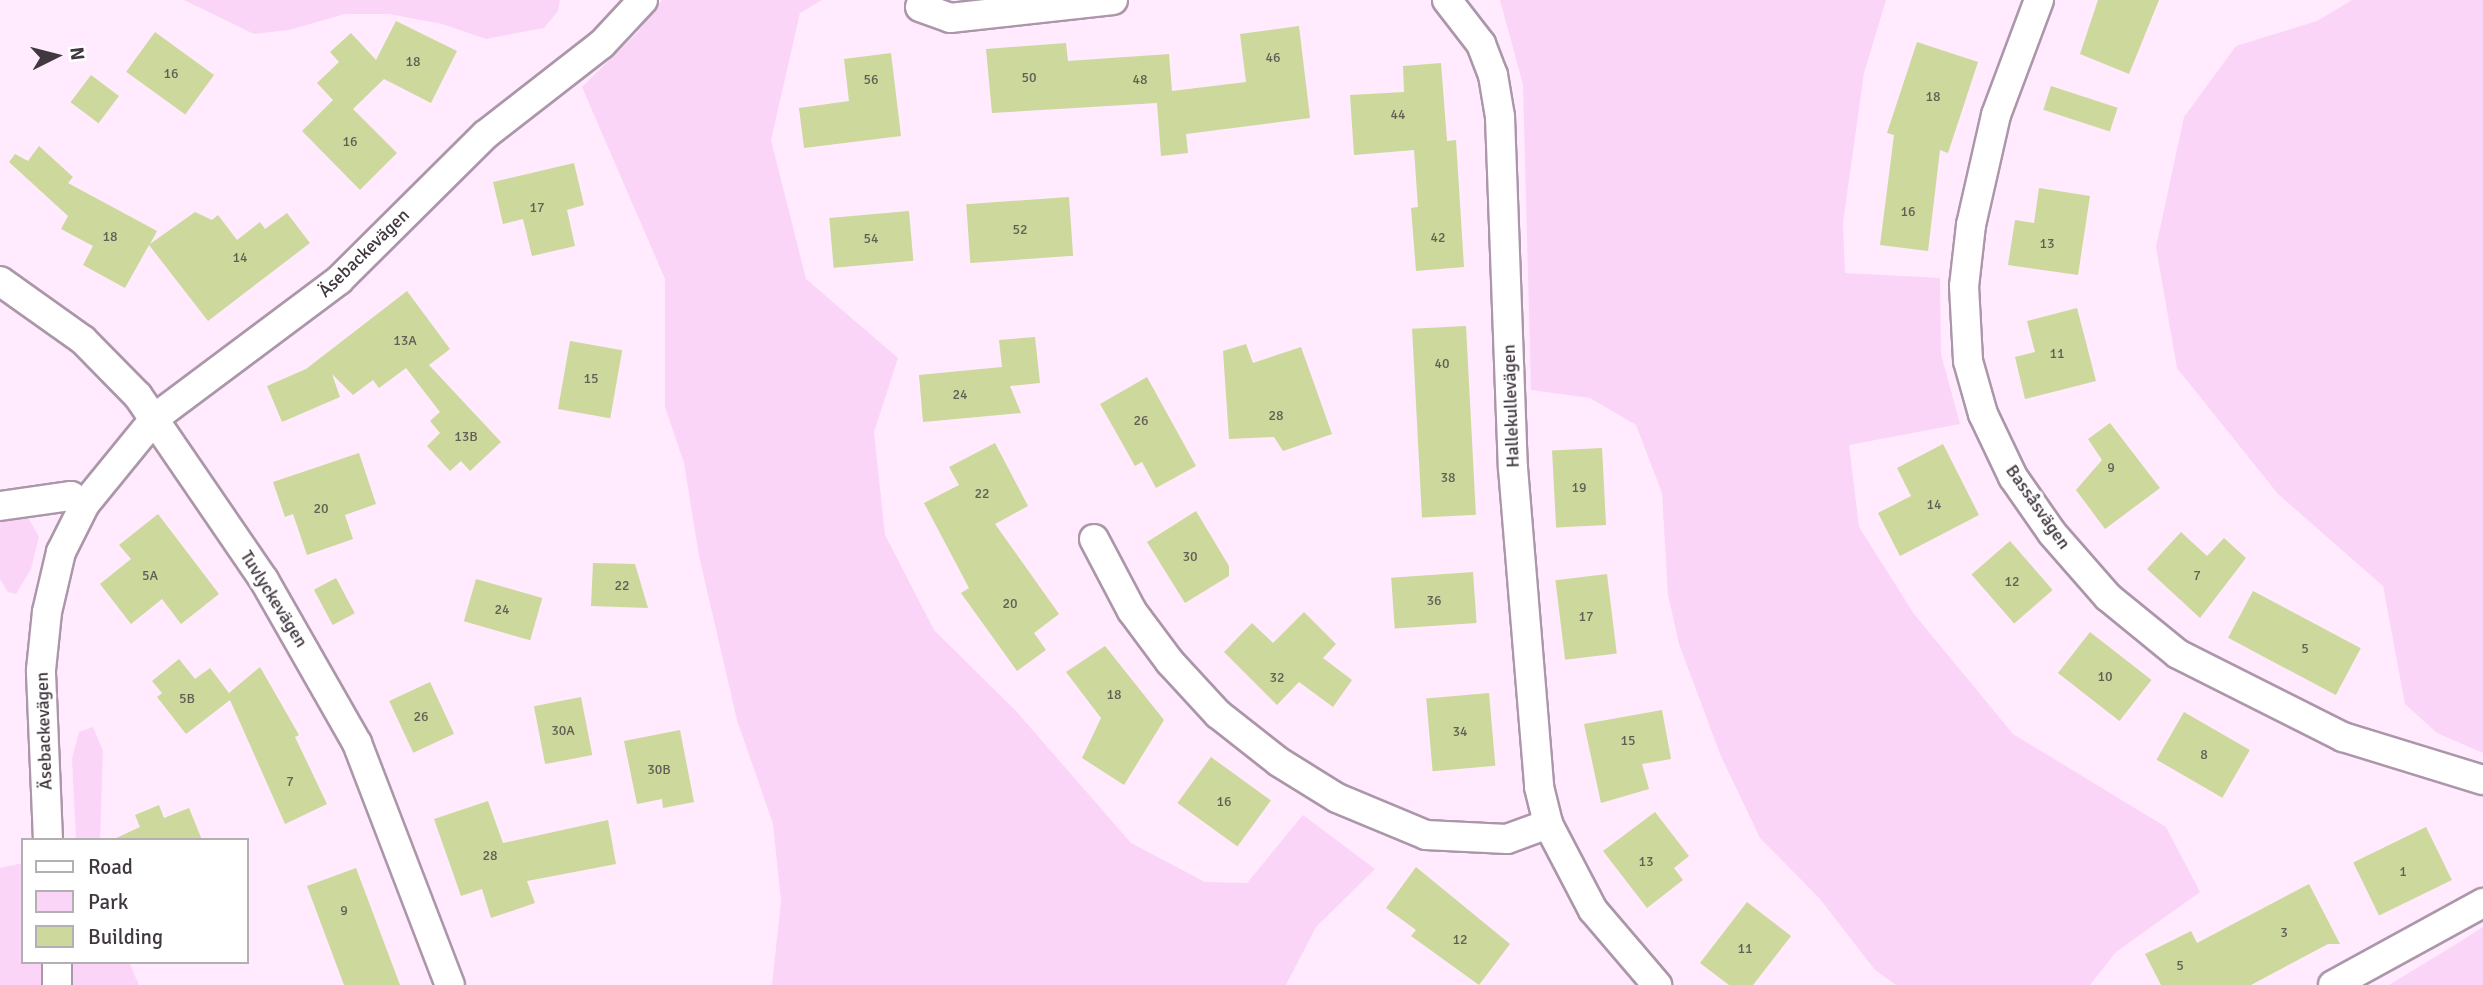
<!DOCTYPE html>
<meta charset="utf-8">
<style>
body{margin:0}
#map{position:relative;width:2483px;height:985px;overflow:hidden;background:#ffebfd;font-family:Signika,sans-serif}
div>[style]{position:absolute}
.green>*{inset:0;background:#fad5f7}
.building>*{inset:0;background:#ccd89c;transform-origin:0 0}
.roads{filter:drop-shadow(2px 0 #ac96aa) drop-shadow(-2px 0 #ac96aa) drop-shadow(0 2px #ac96aa) drop-shadow(0 -2px #ac96aa)}
.street>*{height:28px;margin:-14px;padding:0 14px;transform-origin:14px;border-radius:14px;background:#fff}
span{translate:-50% -50%;white-space:nowrap;text-align:center;line-height:1.15;-webkit-text-stroke:7px #fff;paint-order:stroke}
.number-label{font-size:14px;color:#635f56}
.number-label span{-webkit-text-stroke-width:0}
.street-label{font-size:18px;color:#40373f}
.legend{position:absolute;left:21px;top:838px;width:228px;height:126px;box-sizing:border-box;background:#fff;border:2px solid #b3afb2;margin:0;padding:9px 12px;list-style:none;font-size:21px;color:#40373f}
.legend li{display:flex;align-items:center;gap:14px;height:35px}
.legend b{width:35px;border:2px solid #b3afb2}
.north{position:absolute;left:21px;top:21px;width:70px;height:70px;-webkit-text-stroke:5px #fff;paint-order:stroke;rotate:84deg;font-size:19px;font-weight:700;line-height:28px;text-align:center;color:#40373f}
.north::after{content:'';display:block;margin:auto;width:24px;height:32px;background:#40373f;clip-path:polygon(50% 0,100% 100%,50% 72%,0 100%)}
</style>
<div id="map">
<div class="green">
<i style="clip-path:polygon(184px 0,560px 0,558px 11px,544px 28px,486px 39px,442px 24px,389px 14px,345px 14px,289px 30px,254px 34px)"></i>
<i style="clip-path:polygon(662px 0,822px 0,800px 13px,771px 140px,806px 279px,898px 358px,874px 432px,885px 535px,934px 630px,1016px 711px,1131px 843px,1205px 882px,1247px 883px,1303px 815px,1375px 869px,1316px 927px,1286px 985px,772px 985px,781px 901px,773px 824px,737px 720px,699px 556px,684px 463px,665px 407px,665px 279px,582px 87px,636px 34px)"></i>
<i style="clip-path:polygon(1500px 0,1886px 0,1864px 73px,1843px 223px,1845px 273px,1940px 278px,1941px 354px,1960px 424px,1849px 445px,1859px 527px,1914px 614px,2013px 734px,2166px 827px,2200px 892px,2116px 952px,2090px 985px,1896px 985px,1875px 970px,1820px 899px,1760px 838px,1720px 754px,1679px 644px,1668px 595px,1662px 493px,1636px 425px,1590px 398px,1531px 390px,1523px 85px)"></i>
<i style="clip-path:polygon(2352px 0,2483px 0,2483px 753px,2437px 733px,2405px 704px,2383px 586px,2278px 494px,2177px 368px,2156px 247px,2184px 117px,2236px 46px,2317px 21px)"></i>
<i style="clip-path:polygon(12px 517px,29px 519px,39px 537px,31px 569px,16px 594px,8px 592px,0 579px,0 520px)"></i>
<i style="clip-path:polygon(93px 727px,103px 751px,100px 840px,76px 840px,72px 759px,79px 732px)"></i>
<i style="clip-path:polygon(23px 863px,23px 962px,129px 962px,139px 985px,0 985px,0 868px)"></i>
<i style="clip-path:polygon(2483px 927px,2483px 985px,2389px 985px,2466px 938px)"></i>
</div>
<div class="building">
<i style="clip-path:polygon(2098px 0,2159px 0,2129px 74px,2080px 54px)"></i>
<i style="clip-path:polygon(396px 21px,457px 51px,431px 103px,384px 79px,353px 109px,397px 153px,360px 190px,302px 131px,333px 100px,317px 83px,339px 62px,330px 52px,351px 33px,376px 60px)"></i>
<i style="clip-path:polygon(1299px 26px,1310px 118px,1186px 134px,1188px 153px,1161px 156px,1157px 103px,992px 113px,986px 49px,1066px 43px,1068px 61px,1169px 54px,1172px 91px,1246px 82px,1240px 34px)"></i>
<i style="left:155px;top:32px;width:73px;height:49px;rotate:36deg"></i>
<i style="clip-path:polygon(1917px 42px,1978px 62px,1948px 153px,1940px 150px,1928px 251px,1880px 245px,1894px 135px,1887px 133px)"></i>
<i style="clip-path:polygon(891px 53px,901px 136px,804px 148px,799px 108px,849px 101px,844px 59px)"></i>
<i style="clip-path:polygon(1441px 63px,1447px 141px,1456px 140px,1464px 267px,1416px 271px,1411px 208px,1418px 207px,1414px 150px,1354px 155px,1350px 95px,1404px 92px,1403px 66px)"></i>
<i style="left:91px;top:75px;width:35px;height:34px;rotate:37deg"></i>
<i style="left:2051px;top:86px;width:70px;height:25px;rotate:18deg"></i>
<i style="clip-path:polygon(39px 146px,73px 177px,68px 183px,157px 231px,150px 244px,195px 212px,212px 220px,218px 215px,237px 240px,260px 222px,265px 229px,287px 213px,310px 243px,208px 321px,149px 245px,125px 288px,83px 265px,93px 246px,61px 229px,68px 216px,9px 162px,15px 154px,28px 161px)"></i>
<i style="clip-path:polygon(574px 163px,584px 205px,567px 210px,575px 246px,532px 256px,523px 219px,503px 224px,493px 182px)"></i>
<i style="clip-path:polygon(2039px 188px,2090px 196px,2078px 275px,2008px 265px,2015px 220px,2034px 223px)"></i>
<i style="left:1069px;top:197px;width:59px;height:103px;rotate:86deg"></i>
<i style="left:909px;top:211px;width:50px;height:80px;rotate:85deg"></i>
<i style="clip-path:polygon(407px 291px,450px 349px,429px 365px,501px 442px,470px 471px,461px 461px,450px 471px,427px 446px,440px 433px,430px 421px,440px 412px,406px 368px,379px 388px,373px 380px,353px 395px,332px 374px,340px 397px,282px 422px,267px 386px,306px 369px)"></i>
<i style="clip-path:polygon(2077px 308px,2096px 381px,2025px 399px,2015px 357px,2035px 352px,2027px 321px)"></i>
<i style="left:1466px;top:326px;width:189px;height:54px;rotate:87deg"></i>
<i style="clip-path:polygon(1035px 337px,1040px 383px,1010px 386px,1021px 413px,923px 422px,919px 375px,1002px 367px,999px 340px)"></i>
<i style="left:570px;top:341px;width:53px;height:69px;rotate:10deg"></i>
<i style="clip-path:polygon(1246px 344px,1253px 363px,1301px 347px,1332px 434px,1283px 451px,1274px 437px,1229px 439px,1223px 351px)"></i>
<i style="clip-path:polygon(1147px 377px,1196px 466px,1156px 488px,1142px 462px,1135px 466px,1100px 404px)"></i>
<i style="clip-path:polygon(2110px 423px,2160px 488px,2105px 529px,2076px 490px,2102px 460px,2088px 439px)"></i>
<i style="clip-path:polygon(995px 443px,1028px 506px,995px 524px,1059px 614px,1034px 633px,1046px 650px,1017px 671px,961px 593px,969px 588px,924px 503px,959px 485px,949px 467px)"></i>
<i style="clip-path:polygon(1943px 444px,1979px 515px,1900px 556px,1878px 513px,1911px 496px,1897px 468px)"></i>
<i style="left:1602px;top:448px;width:77px;height:50px;rotate:87deg"></i>
<i style="clip-path:polygon(359px 453px,376px 504px,345px 515px,353px 539px,307px 555px,293px 514px,285px 517px,273px 482px)"></i>
<i style="clip-path:polygon(1196px 511px,1229px 566px,1229px 576px,1185px 603px,1147px 542px)"></i>
<i style="clip-path:polygon(158px 514px,219px 594px,181px 624px,162px 599px,131px 624px,100px 584px,131px 559px,119px 545px)"></i>
<i style="clip-path:polygon(2181px 532px,2207px 556px,2224px 538px,2246px 558px,2200px 618px,2147px 569px)"></i>
<i style="left:2010px;top:541px;width:65px;height:51px;rotate:49deg"></i>
<i style="clip-path:polygon(593px 563px,635px 564px,648px 608px,591px 606px)"></i>
<i style="left:1473px;top:572px;width:51px;height:82px;rotate:86deg"></i>
<i style="left:1607px;top:574px;width:80px;height:52px;rotate:83deg"></i>
<i style="left:336px;top:578px;width:40px;height:25px;rotate:62deg"></i>
<i style="left:476px;top:579px;width:69px;height:44px;rotate:16deg"></i>
<i style="left:2253px;top:591px;width:122px;height:53px;rotate:28deg"></i>
<i style="clip-path:polygon(1304px 612px,1336px 644px,1323px 658px,1352px 680px,1333px 707px,1299px 682px,1277px 705px,1224px 652px,1252px 623px,1273px 643px)"></i>
<i style="left:2090px;top:632px;width:78px;height:52px;rotate:38deg"></i>
<i style="clip-path:polygon(1105px 646px,1164px 720px,1124px 785px,1082px 758px,1101px 718px,1066px 672px)"></i>
<i style="clip-path:polygon(179px 659px,195px 679px,210px 668px,229px 693px,260px 667px,299px 735px,295px 737px,327px 804px,285px 824px,230px 700px,186px 734px,157px 697px,162px 693px,152px 681px)"></i>
<i style="left:430px;top:682px;width:57px;height:45px;rotate:65deg"></i>
<i style="left:1489px;top:693px;width:73px;height:63px;rotate:85deg"></i>
<i style="left:581px;top:697px;width:59px;height:48px;rotate:79deg"></i>
<i style="clip-path:polygon(1662px 710px,1671px 759px,1642px 764px,1649px 789px,1601px 803px,1584px 724px)"></i>
<i style="left:2184px;top:712px;width:76px;height:55px;rotate:30deg"></i>
<i style="clip-path:polygon(680px 730px,694px 802px,663px 808px,662px 799px,637px 804px,624px 741px)"></i>
<i style="left:1211px;top:757px;width:74px;height:57px;rotate:36deg"></i>
<i style="clip-path:polygon(488px 801px,503px 843px,608px 820px,616px 864px,527px 881px,535px 903px,491px 918px,482px 889px,461px 896px,434px 819px)"></i>
<i style="clip-path:polygon(159px 805px,164px 818px,189px 808px,202px 840px,112px 840px,140px 827px,135px 815px)"></i>
<i style="clip-path:polygon(1655px 812px,1689px 856px,1674px 868px,1683px 880px,1647px 908px,1603px 851px)"></i>
<i style="left:2426px;top:827px;width:59px;height:81px;rotate:64deg"></i>
<i style="clip-path:polygon(1416px 867px,1510px 944px,1479px 985px,1411px 936px,1416px 930px,1386px 908px)"></i>
<i style="clip-path:polygon(356px 868px,400px 985px,344px 985px,307px 886px)"></i>
<i style="clip-path:polygon(2309px 884px,2340px 944px,2328px 944px,2251px 985px,2161px 985px,2145px 954px,2191px 931px,2197px 943px)"></i>
<i style="clip-path:polygon(1747px 902px,1791px 936px,1753px 985px,1729px 985px,1700px 963px)"></i>
</div>
<div class="roads">
<div class="street">
<i style="left:1447px;top:0;width:56px;rotate:52.3deg"></i>
<i style="left:1481px;top:44px;width:33px;rotate:69deg"></i>
<i style="left:1493px;top:75px;width:43px;rotate:80.5deg"></i>
<i style="left:1500px;top:117px;width:351px;rotate:87.9deg"></i>
<i style="left:1513px;top:468px;width:320px;rotate:85.3deg"></i>
<i style="left:1539px;top:787px;width:38px;rotate:76deg"></i>
<i style="left:1548px;top:824px;width:97px;rotate:62.4deg"></i>
<i style="left:1593px;top:910px;width:99px;rotate:49.5deg"></i>
<i style="left:2039px;top:0;width:123px;rotate:110.5deg"></i>
<i style="left:1996px;top:115px;width:113px;rotate:102.8deg"></i>
<i style="left:1971px;top:225px;width:61px;rotate:96.5deg"></i>
<i style="left:1964px;top:286px;width:75px;rotate:86.9deg"></i>
<i style="left:1968px;top:361px;width:55px;rotate:74.2deg"></i>
<i style="left:1983px;top:414px;width:70px;rotate:64.5deg"></i>
<i style="left:2013px;top:477px;width:68px;rotate:55.1deg"></i>
<i style="left:2052px;top:533px;width:85px;rotate:48.8deg"></i>
<i style="left:2108px;top:597px;width:90px;rotate:39.2deg"></i>
<i style="left:2178px;top:654px;width:185px;rotate:26.7deg"></i>
<i style="left:2343px;top:737px;width:146px;rotate:17.1deg"></i>
<i style="left:920px;top:7px;width:32px;rotate:20deg"></i>
<i style="left:950px;top:18px;width:164px;rotate:-6.3deg"></i>
<i style="left:0;top:281px;width:102px;rotate:35.4deg"></i>
<i style="left:83px;top:340px;width:78px;rotate:45.5deg"></i>
<i style="left:138px;top:396px;width:223px;rotate:55.6deg"></i>
<i style="left:264px;top:580px;width:188px;rotate:60.3deg"></i>
<i style="left:357px;top:743px;width:259px;rotate:69deg"></i>
<i style="left:0;top:506px;width:72px;rotate:-8deg"></i>
<i style="left:71px;top:496px;width:16px;rotate:30deg"></i>
<i style="left:1094px;top:539px;width:81px;rotate:62.2deg"></i>
<i style="left:1132px;top:611px;width:64px;rotate:53.3deg"></i>
<i style="left:1170px;top:662px;width:71px;rotate:47.3deg"></i>
<i style="left:1218px;top:714px;width:78px;rotate:38.2deg"></i>
<i style="left:1279px;top:762px;width:68px;rotate:31.8deg"></i>
<i style="left:1337px;top:798px;width:96px;rotate:22.6deg"></i>
<i style="left:1426px;top:835px;width:81px;rotate:2.8deg"></i>
<i style="left:1507px;top:839px;width:44px;rotate:-20.1deg"></i>
<i style="left:48px;top:840px;width:170px;rotate:-92.4deg"></i>
<i style="left:41px;top:670px;width:58px;rotate:-84.1deg"></i>
<i style="left:47px;top:612px;width:62px;rotate:-76.9deg"></i>
<i style="left:61px;top:552px;width:54px;rotate:-63.4deg"></i>
<i style="left:85px;top:504px;width:112px;rotate:-50.8deg"></i>
<i style="left:156px;top:417px;width:229px;rotate:-36.8deg"></i>
<i style="left:339px;top:280px;width:206px;rotate:-44.8deg"></i>
<i style="left:485px;top:135px;width:148px;rotate:-37.9deg"></i>
<i style="left:602px;top:44px;width:60px;rotate:-47deg"></i>
<i style="left:57px;top:962px;width:23px;rotate:90deg"></i>
<i style="left:2333px;top:985px;width:171px;rotate:-28.7deg"></i>
</div>
</div>
<div class="number-label">
<span style="left:1273px;top:58px">46</span>
<span style="left:413px;top:62px">18</span>
<span style="left:171px;top:74px">16</span>
<span style="left:1029px;top:78px">50</span>
<span style="left:871px;top:80px">56</span>
<span style="left:1140px;top:80px">48</span>
<span style="left:1933px;top:97px">18</span>
<span style="left:1398px;top:115px">44</span>
<span style="left:350px;top:142px">16</span>
<span style="left:537px;top:208px">17</span>
<span style="left:1908px;top:212px">16</span>
<span style="left:1020px;top:230px">52</span>
<span style="left:110px;top:237px">18</span>
<span style="left:1438px;top:238px">42</span>
<span style="left:871px;top:239px">54</span>
<span style="left:2047px;top:244px">13</span>
<span style="left:240px;top:258px">14</span>
<span style="left:405px;top:341px">13A</span>
<span style="left:2057px;top:354px">11</span>
<span style="left:1442px;top:364px">40</span>
<span style="left:591px;top:379px">15</span>
<span style="left:960px;top:395px">24</span>
<span style="left:1276px;top:416px">28</span>
<span style="left:1141px;top:421px">26</span>
<span style="left:466px;top:437px">13B</span>
<span style="left:2111px;top:468px">9</span>
<span style="left:1448px;top:478px">38</span>
<span style="left:1579px;top:488px">19</span>
<span style="left:982px;top:494px">22</span>
<span style="left:1934px;top:505px">14</span>
<span style="left:321px;top:509px">20</span>
<span style="left:1190px;top:557px">30</span>
<span style="left:150px;top:576px">5A</span>
<span style="left:2197px;top:576px">7</span>
<span style="left:2012px;top:582px">12</span>
<span style="left:622px;top:586px">22</span>
<span style="left:1434px;top:601px">36</span>
<span style="left:1010px;top:604px">20</span>
<span style="left:502px;top:610px">24</span>
<span style="left:1586px;top:617px">17</span>
<span style="left:2305px;top:649px">5</span>
<span style="left:2105px;top:677px">10</span>
<span style="left:1277px;top:678px">32</span>
<span style="left:1114px;top:695px">18</span>
<span style="left:187px;top:699px">5B</span>
<span style="left:421px;top:717px">26</span>
<span style="left:563px;top:731px">30A</span>
<span style="left:1460px;top:732px">34</span>
<span style="left:1628px;top:741px">15</span>
<span style="left:2204px;top:755px">8</span>
<span style="left:659px;top:770px">30B</span>
<span style="left:290px;top:782px">7</span>
<span style="left:1224px;top:802px">16</span>
<span style="left:490px;top:856px">28</span>
<span style="left:1646px;top:862px">13</span>
<span style="left:2403px;top:872px">1</span>
<span style="left:344px;top:911px">9</span>
<span style="left:2284px;top:933px">3</span>
<span style="left:1460px;top:940px">12</span>
<span style="left:1745px;top:949px">11</span>
<span style="left:2180px;top:966px">5</span>
</div>
<div class="street-label">
<span style="left:364px;top:253px;rotate:-44deg">Äsebackevägen</span>
<span style="left:1511px;top:406px;rotate:-92deg">Hallekullevägen</span>
<span style="left:2038px;top:507px;rotate:55deg">Bassåsvägen</span>
<span style="left:274px;top:599px;rotate:58deg">Tuvlyckevägen</span>
<span style="left:44px;top:731px;rotate:-92deg">Äsebackevägen</span>
</div>
<ul class="legend">
<li><b style="height:9px;background:#fff"></b>Road</li>
<li><b style="height:19px;background:#fad5f7"></b>Park</li>
<li><b style="height:19px;background:#ccd89c"></b>Building</li>
</ul>
<div class="north">N</div>
</div>
